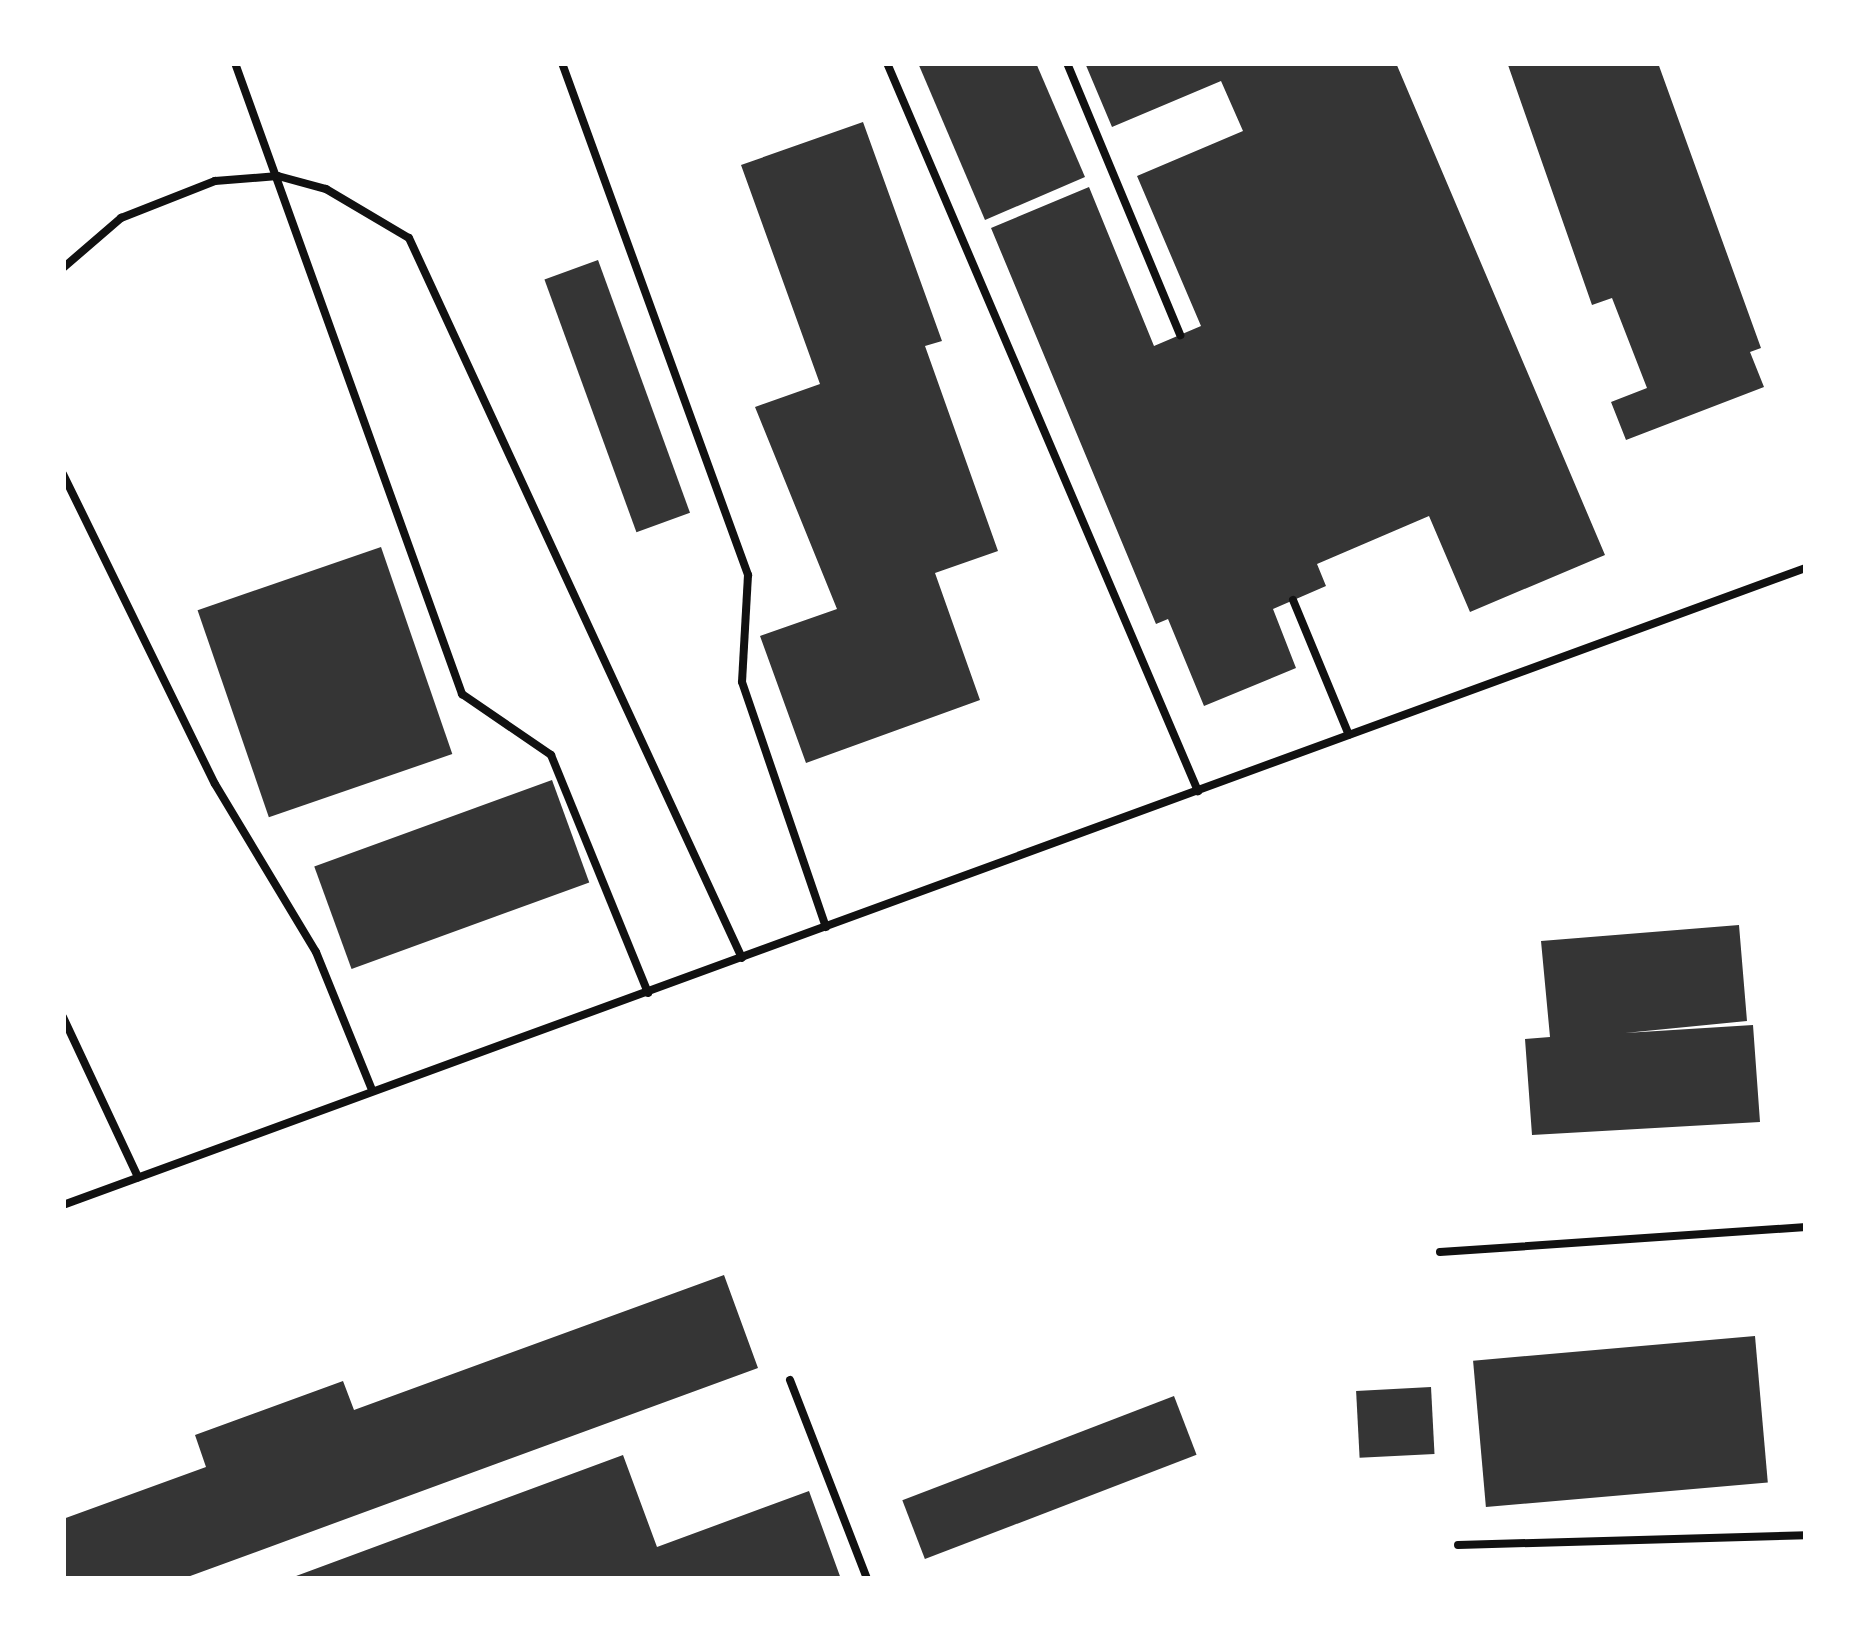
<!DOCTYPE html>
<style>
body{margin:0}
#map{position:relative;width:1869px;height:1642px;overflow:hidden;background:#fff;font-family:"Playfair Display",serif}
div>[style]{position:absolute}
.building>*{inset:0;background:#353535;transform-origin:0 0}
.service>*{height:8px;margin:-4px;padding:0 4px;transform-origin:4px;border-radius:4px;background:#111}
span{translate:-50% -50%;white-space:nowrap;text-align:center;line-height:1.15;-webkit-text-stroke:9px #fff;paint-order:stroke}
.frame{position:absolute;inset:0;border:66px solid #fff;pointer-events:none}
</style>
<div id="map">
<div class="building">
<i style="clip-path:polygon(918px 63px,1036px 63px,1085px 177px,985px 220px)"></i>
<i style="clip-path:polygon(1085px 63px,1396px 63px,1605px 555px,1470px 612px,1429px 516px,1317px 564px,1326px 586px,1273px 609px,1296px 668px,1204px 706px,1168px 619px,1156px 624px,991px 228px,1089px 187px,1154px 346px,1201px 326px,1137px 176px,1243px 131px,1221px 81px,1112px 127px)"></i>
<i style="clip-path:polygon(1658px 63px,1761px 348px,1750px 352px,1764px 387px,1626px 440px,1611px 402px,1647px 388px,1612px 298px,1592px 305px,1508px 65px)"></i>
<i style="clip-path:polygon(863px 122px,942px 341px,925px 346px,998px 551px,935px 573px,980px 700px,806px 763px,760px 636px,837px 609px,755px 407px,820px 384px,741px 165px)"></i>
<i style="left:598px;top:260px;width:269px;height:57px;rotate:70deg"></i>
<i style="left:381px;top:547px;width:219px;height:194px;rotate:71deg"></i>
<i style="left:552px;top:780px;width:109px;height:253px;rotate:70deg"></i>
<i style="clip-path:polygon(1739px 925px,1747px 1021px,1625px 1033px,1753px 1025px,1760px 1122px,1532px 1135px,1525px 1039px,1550px 1037px,1541px 941px)"></i>
<i style="clip-path:polygon(724px 1275px,758px 1368px,182px 1579px,63px 1579px,63px 1519px,206px 1467px,195px 1435px,343px 1381px,354px 1410px)"></i>
<i style="left:1755px;top:1336px;width:147px;height:283px;rotate:85deg"></i>
<i style="left:1431px;top:1387px;width:67px;height:75px;rotate:87deg"></i>
<i style="left:1174px;top:1396px;width:63px;height:291px;rotate:69deg"></i>
<i style="clip-path:polygon(623px 1455px,657px 1547px,809px 1491px,841px 1579px,288px 1579px)"></i>
</div>
<div class="service">
<i style="left:235px;top:63px;width:671px;rotate:70.21deg"></i>
<i style="left:462px;top:694px;width:108px;rotate:34.4deg"></i>
<i style="left:551px;top:755px;width:257px;rotate:67.8deg"></i>
<i style="left:562px;top:63px;width:545px;rotate:70.03deg"></i>
<i style="left:748px;top:575px;width:107px;rotate:93.2deg"></i>
<i style="left:742px;top:682px;width:259px;rotate:71.1deg"></i>
<i style="left:887px;top:63px;width:792px;rotate:66.87deg"></i>
<i style="left:1067px;top:63px;width:295px;rotate:67.4deg"></i>
<i style="left:63px;top:268px;width:77px;rotate:-40.8deg"></i>
<i style="left:121px;top:218px;width:101px;rotate:-21.5deg"></i>
<i style="left:215px;top:181px;width:63px;rotate:-4.5deg"></i>
<i style="left:278px;top:176px;width:50px;rotate:15.2deg"></i>
<i style="left:326px;top:189px;width:96px;rotate:30.6deg"></i>
<i style="left:409px;top:238px;width:793px;rotate:65.18deg"></i>
<i style="left:63px;top:474px;width:345px;rotate:63.9deg"></i>
<i style="left:215px;top:784px;width:196px;rotate:59deg"></i>
<i style="left:316px;top:952px;width:149px;rotate:67.9deg"></i>
<i style="left:1293px;top:600px;width:146px;rotate:67.5deg"></i>
<i style="left:63px;top:1017px;width:177px;rotate:64.9deg"></i>
<i style="left:63px;top:1205px;width:1856px;rotate:-20.08deg"></i>
<i style="left:1440px;top:1252px;width:367px;rotate:-3.9deg"></i>
<i style="left:790px;top:1380px;width:213px;rotate:68.8deg"></i>
<i style="left:1458px;top:1545px;width:348px;rotate:-1.6deg"></i>
</div>
<div class="frame"></div>
</div>
